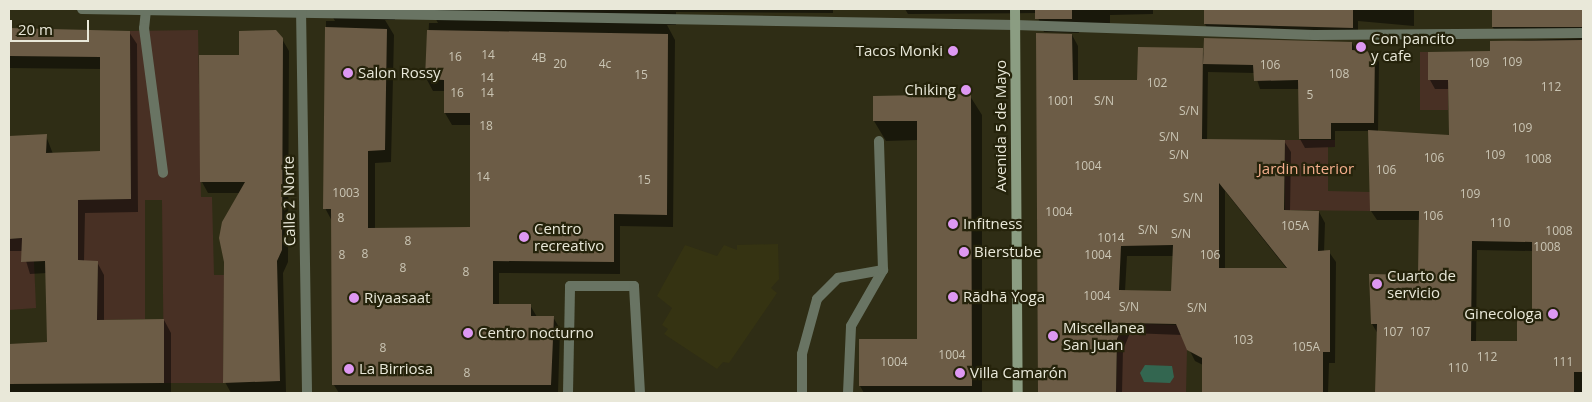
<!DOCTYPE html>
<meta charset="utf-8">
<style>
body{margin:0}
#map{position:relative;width:1592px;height:402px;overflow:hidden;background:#2f2d15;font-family:"Open Sans",sans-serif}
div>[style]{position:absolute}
.built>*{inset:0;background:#353312}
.green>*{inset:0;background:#483024}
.water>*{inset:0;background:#336650}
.shadow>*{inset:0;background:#0007}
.building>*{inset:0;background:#6c5c46;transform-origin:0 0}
.lane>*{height:10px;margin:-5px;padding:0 5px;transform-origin:5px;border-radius:5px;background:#697463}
.street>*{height:10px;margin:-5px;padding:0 5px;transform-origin:5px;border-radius:5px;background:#697463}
.secondary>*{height:10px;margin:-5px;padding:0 5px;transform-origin:5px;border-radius:5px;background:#8b9d82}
.dots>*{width:14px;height:14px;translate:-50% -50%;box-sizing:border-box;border:2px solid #25230b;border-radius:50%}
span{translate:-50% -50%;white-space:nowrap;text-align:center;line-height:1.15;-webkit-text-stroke:4.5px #25230b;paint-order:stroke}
.number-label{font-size:12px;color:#cac5b4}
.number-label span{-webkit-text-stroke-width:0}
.poi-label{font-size:15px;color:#e9e8d9}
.left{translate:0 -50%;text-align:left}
.right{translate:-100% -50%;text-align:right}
.street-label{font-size:15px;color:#e9e8d9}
.park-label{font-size:15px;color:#f4ae8c}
.frame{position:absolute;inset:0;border:10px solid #e9e8d9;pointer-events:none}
.scale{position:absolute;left:10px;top:20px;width:79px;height:22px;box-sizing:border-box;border:2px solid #e9e8d9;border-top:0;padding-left:6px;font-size:15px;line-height:18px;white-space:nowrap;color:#e9e8d9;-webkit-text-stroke:4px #25230b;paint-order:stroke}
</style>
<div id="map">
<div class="built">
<i style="clip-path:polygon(778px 244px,779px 279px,771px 288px,777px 293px,729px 363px,723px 362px,717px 369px,664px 334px,668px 329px,662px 325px,672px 308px,657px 296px,685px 245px,717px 256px,724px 245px,737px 250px,737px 245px)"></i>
</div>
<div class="green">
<i style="clip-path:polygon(198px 30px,201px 197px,212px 197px,214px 275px,224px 275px,223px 383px,164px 383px,162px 200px,145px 200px,145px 319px,97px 320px,98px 261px,78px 261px,78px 200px,131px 199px,130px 31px)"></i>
<i style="clip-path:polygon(1420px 52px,1428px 52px,1428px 80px,1448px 80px,1448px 110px,1420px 110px)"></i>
<i style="clip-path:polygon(1285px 140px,1335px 140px,1335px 147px,1328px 147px,1328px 191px,1370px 192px,1370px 211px,1285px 210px)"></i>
<i style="clip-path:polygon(22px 238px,22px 262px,34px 261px,36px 308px,9px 310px,9px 239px)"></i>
<i style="clip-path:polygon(1118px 323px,1179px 325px,1187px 349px,1186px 393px,1116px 393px)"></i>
</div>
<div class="water">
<i style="clip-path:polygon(1145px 365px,1172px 366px,1174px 377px,1170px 383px,1144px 382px,1140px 373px)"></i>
</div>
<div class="shadow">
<i style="clip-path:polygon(evenodd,328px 9px,833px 9px,833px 13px,676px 12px,676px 25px,667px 25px,675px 40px,673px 227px,620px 226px,620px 274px,499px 273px,499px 305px,530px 305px,537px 317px,553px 317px,560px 329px,558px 393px,339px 393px,334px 385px,332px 221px,325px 208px,326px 21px,335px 21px,328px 9px,395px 9px,430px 9px,438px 23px,429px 23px,426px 78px,433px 91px,445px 91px,445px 113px,452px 125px,472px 125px,472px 228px,375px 229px,375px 163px,391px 162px,394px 35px,385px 20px,395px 20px,395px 9px)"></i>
<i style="clip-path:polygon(905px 9px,1153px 9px,1153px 14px,1110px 15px,1110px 23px,1079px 23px,1079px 33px,1044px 32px,1036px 13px,908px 14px)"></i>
<i style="clip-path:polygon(1205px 9px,1414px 9px,1414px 26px,1358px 21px,1358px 38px,1211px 35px,1205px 24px)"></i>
<i style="clip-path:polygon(1493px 9px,1583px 9px,1583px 36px,1498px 36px,1492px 26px)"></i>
<i style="clip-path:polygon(9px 30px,129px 32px,137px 44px,138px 212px,85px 213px,84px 262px,97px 262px,104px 275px,104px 321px,164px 320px,171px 333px,171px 393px,9px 393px,9px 345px,49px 344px,47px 273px,30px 274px,23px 251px,9px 251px,9px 137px,46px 136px,53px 154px,101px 152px,102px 69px,9px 68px)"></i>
<i style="clip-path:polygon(evenodd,1037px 34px,1072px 35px,1078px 46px,1078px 81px,1139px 81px,1202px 49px,1204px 54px,1352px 43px,1357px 52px,1374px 54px,1379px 62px,1378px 132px,1450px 136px,1449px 89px,1435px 89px,1430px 80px,1491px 52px,1492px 42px,1583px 38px,1583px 393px,1376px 393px,1378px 334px,1372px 324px,1419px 277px,1420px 220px,1377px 220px,1371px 211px,1369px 131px,1335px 131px,1335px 147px,1305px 148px,1300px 139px,1300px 89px,1260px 89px,1255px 73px,1208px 72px,1207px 141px,1284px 141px,1291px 152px,1290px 211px,1319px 212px,1325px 223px,1324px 252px,1329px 252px,1336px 262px,1335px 363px,1329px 363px,1328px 393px,1203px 393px,1203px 365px,1195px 361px,1182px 335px,1130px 333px,1123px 350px,1122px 393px,1039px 393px,1037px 34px,1225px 191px,1287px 269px,1225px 269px,1225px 191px,1037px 34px,1477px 250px,1533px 251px,1533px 314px,1518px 342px,1476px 342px,1477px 250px,1037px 34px,1127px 256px,1174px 256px,1172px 292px,1125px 291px,1127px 256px)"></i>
<i style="clip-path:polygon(282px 39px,289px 51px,288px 262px,283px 273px,286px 392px,231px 393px,225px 382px,240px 193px,208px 193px,202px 182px,240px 56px)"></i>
<i style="clip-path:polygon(970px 96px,982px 115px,982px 393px,864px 393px,860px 386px,919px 340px,918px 140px,886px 141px,874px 121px,874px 97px)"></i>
</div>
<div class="building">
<i style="left:1035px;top:9px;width:37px;height:10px"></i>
<i style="clip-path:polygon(1204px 9px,1353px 9px,1353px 28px,1204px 24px)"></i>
<i style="left:1492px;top:9px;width:91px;height:18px"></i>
<i style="clip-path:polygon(325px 27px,387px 29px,385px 150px,368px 151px,368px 228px,470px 227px,470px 113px,444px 113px,444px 80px,425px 79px,427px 30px,668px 34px,667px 215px,614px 214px,614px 262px,493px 261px,493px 304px,531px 304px,531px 316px,554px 316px,551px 385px,332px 385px,331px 209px,323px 209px)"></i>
<i style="clip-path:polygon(9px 28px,130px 31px,131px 199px,78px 200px,78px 260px,98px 261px,97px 320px,164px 319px,164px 383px,9px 384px,9px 344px,47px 342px,45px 261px,21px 262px,22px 238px,9px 239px,9px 136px,47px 134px,46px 153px,100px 151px,100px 57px,9px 56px)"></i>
<i style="clip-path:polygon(276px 30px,283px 38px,282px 250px,277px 261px,280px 381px,223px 383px,224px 262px,219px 238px,222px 222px,245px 182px,200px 182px,199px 55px,239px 55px,239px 31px)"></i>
<i style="clip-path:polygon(evenodd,1036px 33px,1072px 34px,1073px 80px,1137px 80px,1138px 47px,1203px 48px,1202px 139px,1285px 140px,1284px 210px,1319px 211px,1318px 251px,1330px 250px,1330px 352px,1323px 352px,1323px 393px,1202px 393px,1202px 358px,1187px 350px,1176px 324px,1124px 323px,1117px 339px,1116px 393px,1038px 393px,1036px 33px,1219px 183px,1287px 268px,1219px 268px,1219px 183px,1036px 33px,1173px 245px,1171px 291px,1119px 290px,1121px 246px,1173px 245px)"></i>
<i style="clip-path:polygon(1204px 38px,1352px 42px,1352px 50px,1375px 52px,1374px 123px,1331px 123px,1331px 139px,1299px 139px,1298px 80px,1254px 81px,1253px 65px,1203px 64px)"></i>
<i style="clip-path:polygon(evenodd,1583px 40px,1583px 372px,1574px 372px,1574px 393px,1375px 393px,1377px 324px,1371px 324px,1369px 274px,1418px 275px,1419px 211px,1370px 211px,1368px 130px,1449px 135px,1448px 80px,1428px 80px,1428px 52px,1490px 51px,1490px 41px,1583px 40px,1472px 241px,1532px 242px,1532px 313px,1517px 313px,1517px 341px,1471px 341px,1472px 241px)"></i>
<i style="clip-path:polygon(971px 94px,972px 386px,859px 386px,859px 339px,917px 339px,917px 121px,873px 121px,873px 96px)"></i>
</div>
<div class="lane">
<i style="left:146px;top:10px;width:18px;rotate:96deg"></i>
<i style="left:144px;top:28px;width:146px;rotate:82.5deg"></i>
<i style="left:568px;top:393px;width:107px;rotate:-88.9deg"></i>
<i style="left:570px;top:286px;width:64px"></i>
<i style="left:634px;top:286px;width:107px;rotate:86.8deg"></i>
<i style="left:802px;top:393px;width:39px;rotate:-90deg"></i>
<i style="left:802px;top:354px;width:57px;rotate:-74.7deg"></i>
<i style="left:817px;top:299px;width:30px;rotate:-45deg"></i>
<i style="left:838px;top:278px;width:46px;rotate:-10.1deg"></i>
<i style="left:848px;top:393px;width:67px;rotate:-87.4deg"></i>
<i style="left:851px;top:326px;width:64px;rotate:-60.3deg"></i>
<i style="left:883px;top:270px;width:129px;rotate:-91.8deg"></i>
</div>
<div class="street">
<i style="left:82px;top:9px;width:933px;rotate:0.98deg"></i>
<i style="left:1015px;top:25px;width:299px;rotate:1.9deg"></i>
<i style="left:1314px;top:35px;width:269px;rotate:-0.4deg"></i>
<i style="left:301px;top:9px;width:384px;rotate:89.1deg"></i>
</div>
<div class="secondary">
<i style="left:1015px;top:9px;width:384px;rotate:89.6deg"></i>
</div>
<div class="dots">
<i style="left:1361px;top:47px;background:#de98f2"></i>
<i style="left:953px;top:51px;background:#de98f2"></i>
<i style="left:348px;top:73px;background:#de98f2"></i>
<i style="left:966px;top:90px;background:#de98f2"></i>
<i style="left:953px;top:224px;background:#de98f2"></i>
<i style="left:524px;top:237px;background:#de98f2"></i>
<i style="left:964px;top:252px;background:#de98f2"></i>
<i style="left:1377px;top:284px;background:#de98f2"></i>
<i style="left:953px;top:297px;background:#de98f2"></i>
<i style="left:354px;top:298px;background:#de98f2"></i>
<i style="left:1553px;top:314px;background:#de98f2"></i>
<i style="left:468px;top:333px;background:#de98f2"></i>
<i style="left:1053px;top:336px;background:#de98f2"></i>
<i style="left:349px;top:369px;background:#de98f2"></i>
<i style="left:960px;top:373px;background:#de98f2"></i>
</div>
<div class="number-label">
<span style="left:488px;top:55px">14</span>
<span style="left:455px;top:57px">16</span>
<span style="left:539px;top:58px">4B</span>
<span style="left:1512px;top:62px">109</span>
<span style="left:1479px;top:63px">109</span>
<span style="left:560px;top:64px">20</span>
<span style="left:605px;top:64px">4c</span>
<span style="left:1270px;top:65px">106</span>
<span style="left:1339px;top:74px">108</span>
<span style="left:641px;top:75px">15</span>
<span style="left:487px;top:78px">14</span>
<span style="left:1157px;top:83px">102</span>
<span style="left:1551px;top:87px">112</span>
<span style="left:457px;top:93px">16</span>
<span style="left:487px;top:93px">14</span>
<span style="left:1310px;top:95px">5</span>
<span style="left:1061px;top:101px">1001</span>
<span style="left:1104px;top:101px">S/N</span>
<span style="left:1189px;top:111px">S/N</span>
<span style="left:486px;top:126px">18</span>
<span style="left:1522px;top:128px">109</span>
<span style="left:1169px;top:137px">S/N</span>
<span style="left:1179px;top:155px">S/N</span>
<span style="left:1495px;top:155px">109</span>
<span style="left:1434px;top:158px">106</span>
<span style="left:1538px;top:159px">1008</span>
<span style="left:1088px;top:166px">1004</span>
<span style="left:1386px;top:170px">106</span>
<span style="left:483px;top:177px">14</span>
<span style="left:644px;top:180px">15</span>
<span style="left:346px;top:193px">1003</span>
<span style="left:1470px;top:194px">109</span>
<span style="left:1193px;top:198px">S/N</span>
<span style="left:1059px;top:212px">1004</span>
<span style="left:1433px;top:216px">106</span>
<span style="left:341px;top:218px">8</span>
<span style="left:1500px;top:223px">110</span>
<span style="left:1295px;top:226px">105A</span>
<span style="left:1148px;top:230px">S/N</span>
<span style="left:1559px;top:231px">1008</span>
<span style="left:1181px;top:234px">S/N</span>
<span style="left:1111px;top:238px">1014</span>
<span style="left:408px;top:241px">8</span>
<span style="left:1547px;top:247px">1008</span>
<span style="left:365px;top:254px">8</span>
<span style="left:342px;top:255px">8</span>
<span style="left:1098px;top:255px">1004</span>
<span style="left:1210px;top:255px">106</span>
<span style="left:403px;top:268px">8</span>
<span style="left:466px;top:272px">8</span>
<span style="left:1097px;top:296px">1004</span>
<span style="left:1129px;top:307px">S/N</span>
<span style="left:1197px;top:308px">S/N</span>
<span style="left:1393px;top:332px">107</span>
<span style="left:1420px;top:332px">107</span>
<span style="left:1243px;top:340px">103</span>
<span style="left:1306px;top:347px">105A</span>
<span style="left:383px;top:348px">8</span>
<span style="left:952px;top:355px">1004</span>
<span style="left:1487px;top:357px">112</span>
<span style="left:894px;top:362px">1004</span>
<span style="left:1563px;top:362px">111</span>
<span style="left:1458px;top:368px">110</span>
<span style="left:467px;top:373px">8</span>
</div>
<div class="poi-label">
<span class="left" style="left:1371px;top:47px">Con pancito<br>y cafe</span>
<span class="right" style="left:943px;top:51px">Tacos Monki</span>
<span class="left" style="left:358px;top:73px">Salon Rossy</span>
<span class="right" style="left:956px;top:90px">Chiking</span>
<span class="left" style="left:963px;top:224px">Infitness</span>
<span class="left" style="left:534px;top:237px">Centro<br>recreativo</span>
<span class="left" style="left:974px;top:252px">Bierstube</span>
<span class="left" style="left:1387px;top:284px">Cuarto de<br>servicio</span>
<span class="left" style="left:963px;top:297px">Rādhā Yoga</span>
<span class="left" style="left:364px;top:298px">Riyaasaat</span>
<span class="right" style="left:1542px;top:314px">Ginecologa</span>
<span class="left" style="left:1063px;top:336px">Miscellanea<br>San Juan</span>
<span class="left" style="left:478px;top:333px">Centro nocturno</span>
<span class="left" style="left:359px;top:369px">La Birriosa</span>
<span class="left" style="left:970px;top:373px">Villa Camarón</span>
</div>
<div class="street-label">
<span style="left:1001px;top:126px;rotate:-90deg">Avenida 5 de Mayo</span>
<span style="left:289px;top:201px;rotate:-91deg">Calle 2 Norte</span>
</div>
<div class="park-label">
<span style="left:1306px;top:169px">Jardin interior</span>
</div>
<div class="frame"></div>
<div class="scale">20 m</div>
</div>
